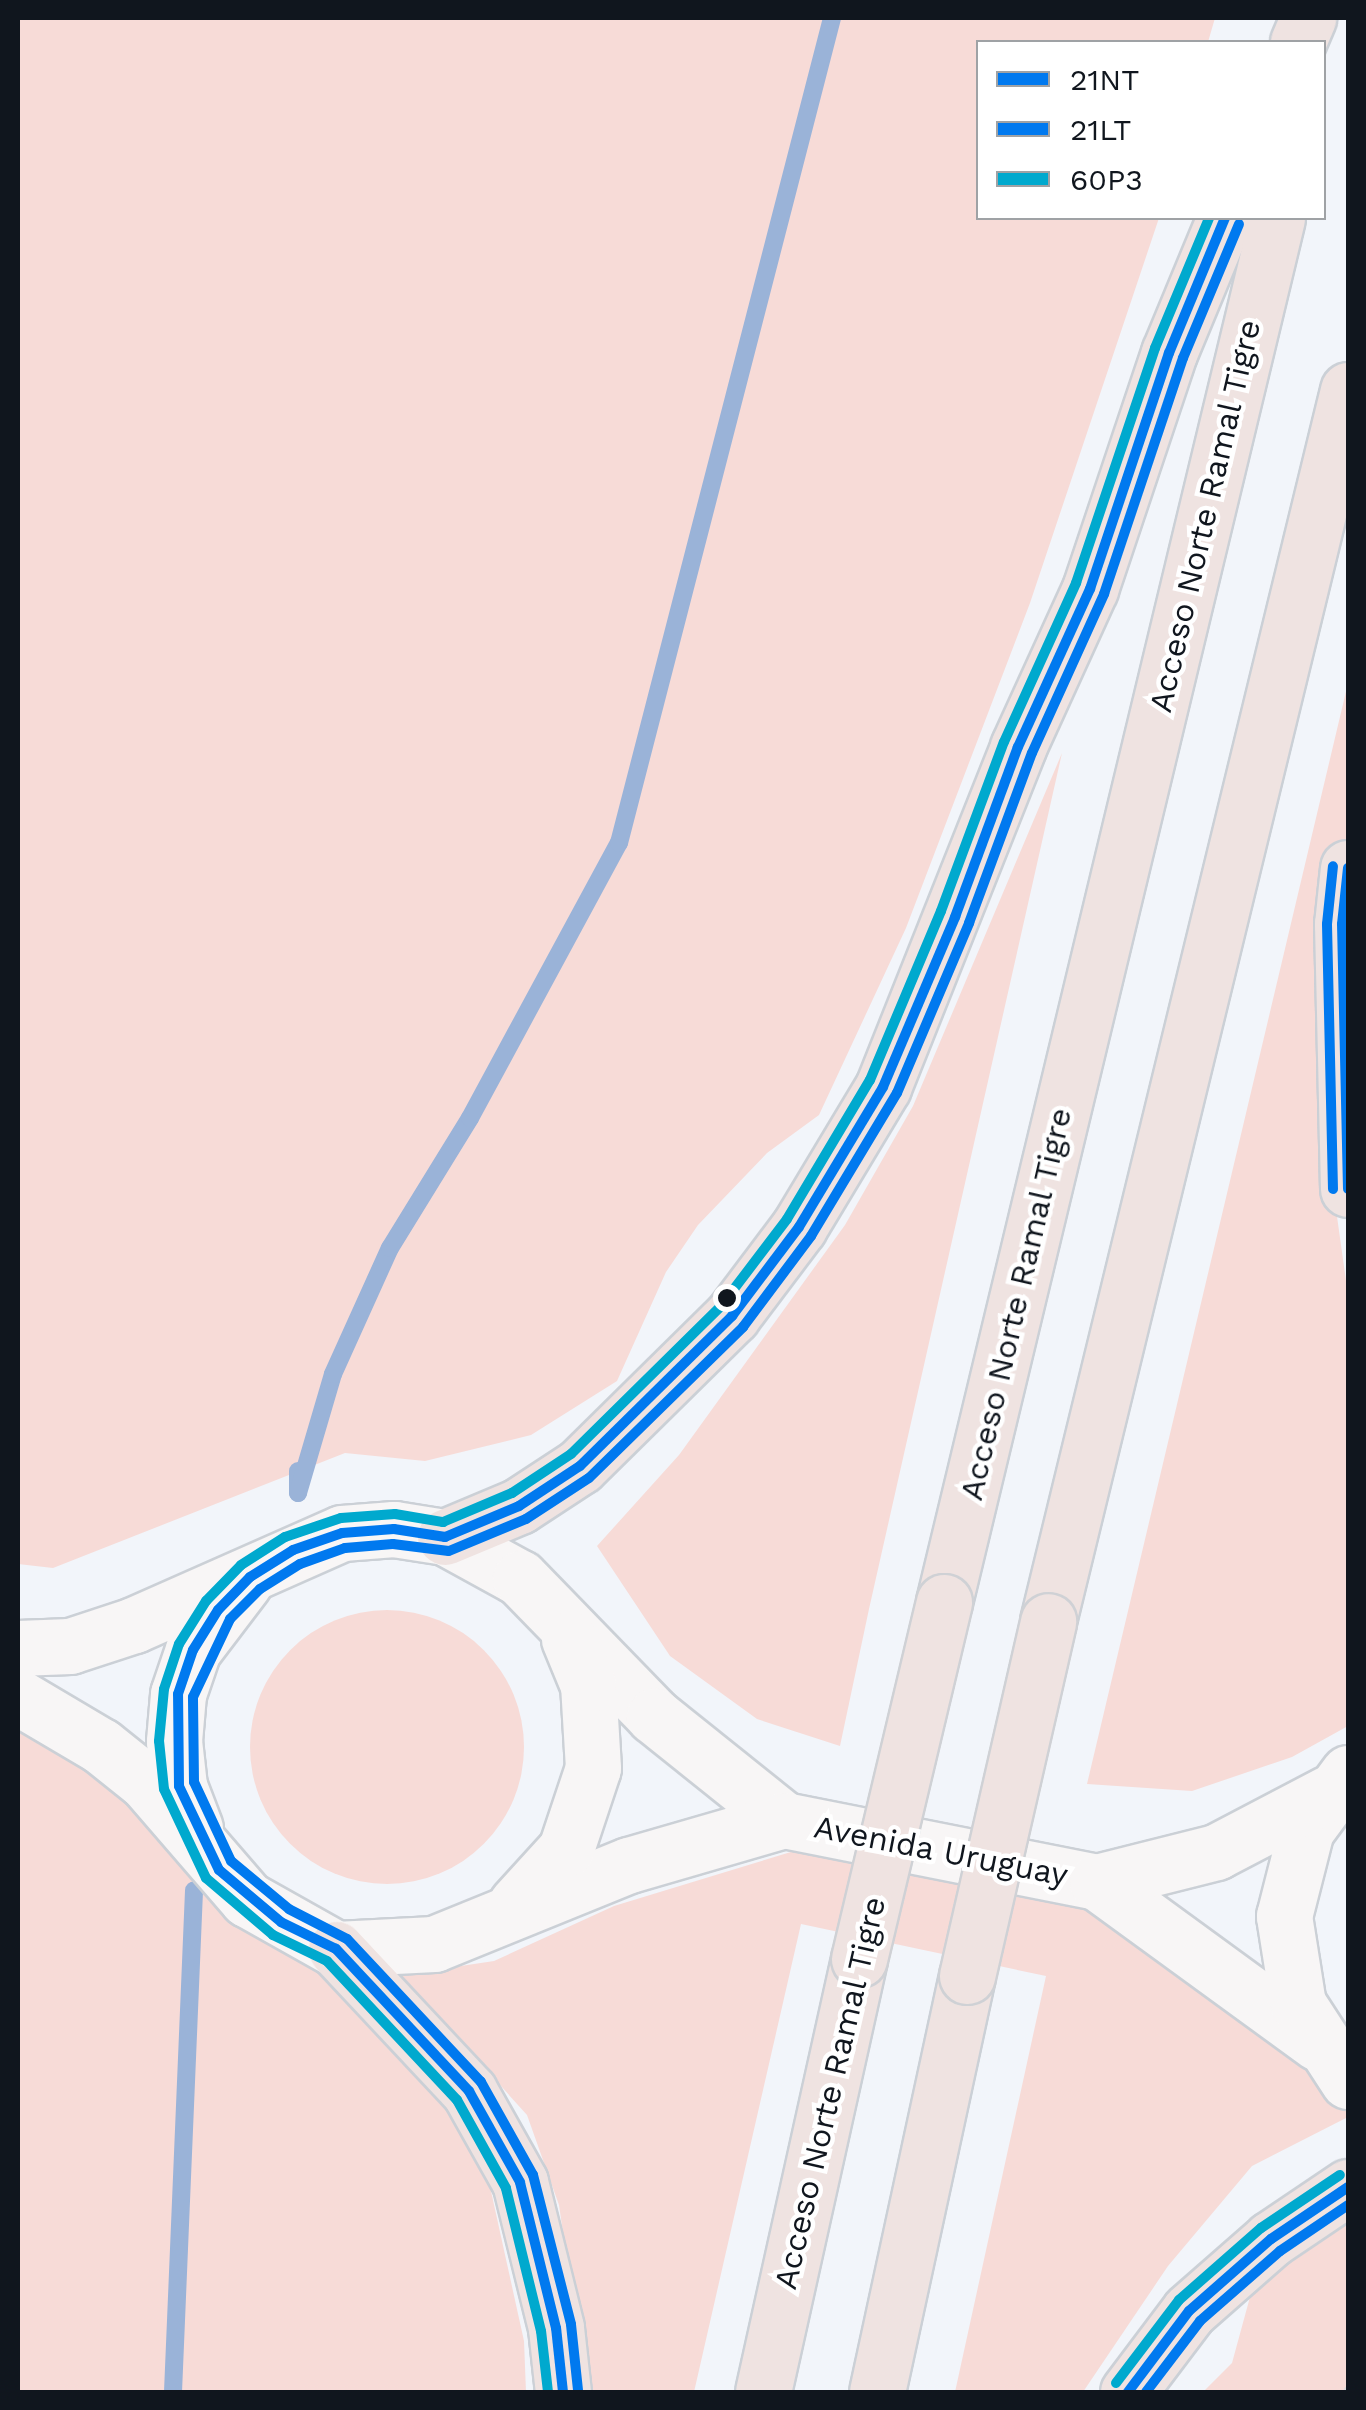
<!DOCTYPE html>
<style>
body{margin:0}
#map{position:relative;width:1366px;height:2410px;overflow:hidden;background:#f2f5fa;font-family:"Work Sans",sans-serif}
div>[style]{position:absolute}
.green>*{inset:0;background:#f7dbd7}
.round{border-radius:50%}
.stream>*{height:18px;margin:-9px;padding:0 9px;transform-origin:9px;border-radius:9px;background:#9ab3d8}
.path>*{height:6px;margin-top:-3px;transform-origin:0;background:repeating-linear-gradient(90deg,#dadcdd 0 8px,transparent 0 13px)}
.roads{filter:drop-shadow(2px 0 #cbd0d6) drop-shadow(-2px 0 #cbd0d6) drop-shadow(0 2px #cbd0d6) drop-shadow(0 -2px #cbd0d6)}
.secondary>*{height:55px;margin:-27.5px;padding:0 27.5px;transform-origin:27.5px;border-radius:27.5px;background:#f8f6f6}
.motorway>*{height:55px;margin:-27.5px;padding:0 27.5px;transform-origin:27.5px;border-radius:27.5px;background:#efe3e1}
.bridges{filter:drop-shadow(2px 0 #cfd1d5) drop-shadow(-2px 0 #cfd1d5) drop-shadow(0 2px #cfd1d5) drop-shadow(0 -2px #cfd1d5)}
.motorway-bridge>*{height:55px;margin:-27.5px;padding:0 27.5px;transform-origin:27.5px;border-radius:27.5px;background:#efe3e1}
.bus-1>*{height:10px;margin:-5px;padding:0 5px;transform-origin:5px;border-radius:5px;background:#0079ef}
.bus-2>*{height:10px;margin:-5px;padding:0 5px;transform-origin:5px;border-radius:5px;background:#0079ef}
.bus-3>*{height:10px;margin:-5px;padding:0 5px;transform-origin:5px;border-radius:5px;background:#00a9ce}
.dots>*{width:28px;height:28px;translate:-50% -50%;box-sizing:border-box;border:5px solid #fff;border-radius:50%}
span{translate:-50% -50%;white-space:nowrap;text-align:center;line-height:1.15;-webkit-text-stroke:9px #fff;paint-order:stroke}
.street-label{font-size:32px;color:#10161e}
.frame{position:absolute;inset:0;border:20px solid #10161e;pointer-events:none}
.legend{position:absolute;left:976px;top:40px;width:350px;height:180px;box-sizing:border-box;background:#fff;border:2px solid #9fa2a5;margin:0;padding:12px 18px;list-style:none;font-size:30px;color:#10161e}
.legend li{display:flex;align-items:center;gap:20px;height:50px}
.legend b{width:50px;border:2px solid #9fa2a5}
</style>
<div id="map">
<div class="green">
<i style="clip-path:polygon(18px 18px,1215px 18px,1208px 42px,978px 42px,978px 218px,1159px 218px,1030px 603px,906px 928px,819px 1115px,767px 1153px,698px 1225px,666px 1272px,617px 1381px,531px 1435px,425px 1461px,345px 1453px,53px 1568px,18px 1564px)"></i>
<i style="clip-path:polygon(1348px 683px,1348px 819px,1332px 1020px,1334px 1195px,1348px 1295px,1348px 1726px,1292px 1757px,1192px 1791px,1087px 1784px)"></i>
<i style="clip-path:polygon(1062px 753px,869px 1609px,840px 1746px,757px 1719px,670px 1656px,597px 1546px,679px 1455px,845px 1225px,913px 1106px)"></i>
<i class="round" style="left:250px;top:1610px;width:274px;height:274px"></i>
<i style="clip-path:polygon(18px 1718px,114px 1779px,329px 1966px,478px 2132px,524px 2341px,526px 2392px,18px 2392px)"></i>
<i style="clip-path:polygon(804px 1848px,1089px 1900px,1311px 2064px,1348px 2106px,1348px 2117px,1252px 2166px,1168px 2266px,1083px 2392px,955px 2392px,1046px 1976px,801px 1924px,694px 2392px,586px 2392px,559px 2205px,527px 2115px,401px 1975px,494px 1961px,614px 1906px)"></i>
<i style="clip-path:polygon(1348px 2206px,1348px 2392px,1203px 2392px,1232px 2363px,1253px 2286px)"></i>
</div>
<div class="stream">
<i style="left:298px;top:1471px;width:22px;rotate:90deg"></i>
<i style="left:298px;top:1493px;width:124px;rotate:-73.6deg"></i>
<i style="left:333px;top:1374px;width:138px;rotate:-65.7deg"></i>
<i style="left:390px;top:1248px;width:153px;rotate:-58.4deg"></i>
<i style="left:470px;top:1118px;width:313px;rotate:-61.6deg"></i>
<i style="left:619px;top:843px;width:852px;rotate:-75.52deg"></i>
<i style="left:173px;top:2392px;width:502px;rotate:-87.6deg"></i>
</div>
<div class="path">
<i style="left:1346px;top:2392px;width:4px;rotate:-63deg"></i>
</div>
<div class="roads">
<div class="secondary">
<i style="left:18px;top:1648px;width:52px;rotate:-2.2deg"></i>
<i style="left:70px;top:1646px;width:67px;rotate:-18.2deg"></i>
<i style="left:134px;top:1625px;width:227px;rotate:-23.9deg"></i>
<i style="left:342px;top:1533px;width:52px;rotate:-4.4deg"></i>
<i style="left:394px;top:1529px;width:52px;rotate:8.9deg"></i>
<i style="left:445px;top:1537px;width:85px;rotate:28.7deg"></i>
<i style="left:520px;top:1578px;width:192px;rotate:45.8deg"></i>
<i style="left:654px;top:1716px;width:166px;rotate:38.7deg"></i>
<i style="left:18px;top:1697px;width:96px;rotate:30.6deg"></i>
<i style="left:101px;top:1746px;width:58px;rotate:38.7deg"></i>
<i style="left:146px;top:1782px;width:155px;rotate:49.2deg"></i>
<i style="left:247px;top:1899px;width:102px;rotate:29.3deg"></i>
<i style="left:336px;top:1949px;width:98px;rotate:-2.9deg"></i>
<i style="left:434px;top:1944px;width:210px;rotate:-22.1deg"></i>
<i style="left:629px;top:1865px;width:161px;rotate:-16.2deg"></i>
<i style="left:784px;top:1820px;width:319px;rotate:11.2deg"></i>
<i style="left:1097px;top:1882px;width:273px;rotate:36.1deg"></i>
<i style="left:1348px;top:1773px;width:71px;rotate:126.4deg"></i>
<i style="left:1306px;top:1830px;width:89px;rotate:104.3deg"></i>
<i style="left:1284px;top:1916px;width:89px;rotate:81deg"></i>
<i style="left:1298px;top:2004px;width:92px;rotate:57deg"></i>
<i style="left:195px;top:1828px;width:45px;rotate:-110.9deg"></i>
<i style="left:179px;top:1786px;width:45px;rotate:-96.3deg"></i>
<i style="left:174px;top:1741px;width:47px;rotate:-85.1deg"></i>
<i style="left:178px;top:1694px;width:46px;rotate:-71.2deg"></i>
<i style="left:193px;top:1650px;width:84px;rotate:-52.7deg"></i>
<i style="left:1097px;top:1882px;width:123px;rotate:-14.1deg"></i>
<i style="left:1216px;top:1852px;width:127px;rotate:-27.6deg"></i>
<i style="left:516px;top:1904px;width:74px;rotate:-47.7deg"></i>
<i style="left:566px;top:1849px;width:85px;rotate:-71.6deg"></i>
<i style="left:593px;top:1768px;width:83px;rotate:-93.4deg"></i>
<i style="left:588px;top:1685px;width:50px;rotate:-112.4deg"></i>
</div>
<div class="motorway">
<i style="left:1298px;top:42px;width:26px;rotate:-67deg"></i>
<i style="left:1348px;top:868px;width:56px;rotate:96.1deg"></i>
<i style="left:1342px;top:924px;width:265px;rotate:88.7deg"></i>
<i style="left:445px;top:1537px;width:80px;rotate:-22.7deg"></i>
<i style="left:519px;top:1506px;width:73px;rotate:-33.3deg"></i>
<i style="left:580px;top:1466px;width:214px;rotate:-44.6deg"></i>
<i style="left:732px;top:1316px;width:111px;rotate:-53deg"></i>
<i style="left:799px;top:1227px;width:163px;rotate:-59deg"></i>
<i style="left:883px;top:1087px;width:366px;rotate:-68.3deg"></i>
<i style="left:1018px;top:747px;width:174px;rotate:-65.5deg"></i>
<i style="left:1090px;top:589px;width:249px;rotate:-71.5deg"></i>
<i style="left:1169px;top:353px;width:146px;rotate:-67.5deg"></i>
<i style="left:944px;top:1602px;width:1423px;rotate:-76.47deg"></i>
<i style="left:1048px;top:1621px;width:1267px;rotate:-76.3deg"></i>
<i style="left:336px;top:1949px;width:195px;rotate:46.9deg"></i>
<i style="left:469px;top:2091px;width:104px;rotate:60.7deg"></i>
<i style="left:520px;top:2182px;width:150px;rotate:76.1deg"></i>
<i style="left:556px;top:2328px;width:64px;rotate:83.8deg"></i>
<i style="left:763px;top:2392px;width:444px;rotate:-77.5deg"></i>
<i style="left:877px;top:2392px;width:426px;rotate:-77.8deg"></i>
<i style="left:1128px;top:2392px;width:101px;rotate:-53deg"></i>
<i style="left:1189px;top:2311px;width:109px;rotate:-41.3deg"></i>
<i style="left:1271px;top:2239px;width:93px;rotate:-34deg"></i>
</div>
</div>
<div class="bridges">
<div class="motorway-bridge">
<i style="left:859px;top:1959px;width:367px;rotate:-76.6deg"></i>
<i style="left:967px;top:1976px;width:364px;rotate:-77.1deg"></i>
</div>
</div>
<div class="bus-1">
<i style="left:1348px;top:868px;width:56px;rotate:96.1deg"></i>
<i style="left:1342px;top:924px;width:265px;rotate:88.7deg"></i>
<i style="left:563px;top:2392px;width:64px;rotate:-96.2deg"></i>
<i style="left:556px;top:2328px;width:150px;rotate:-103.9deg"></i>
<i style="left:520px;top:2182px;width:104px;rotate:-119.3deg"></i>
<i style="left:469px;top:2091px;width:195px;rotate:-133.1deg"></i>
<i style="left:336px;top:1949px;width:61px;rotate:-153.9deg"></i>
<i style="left:281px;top:1922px;width:81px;rotate:-140deg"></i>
<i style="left:219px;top:1870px;width:93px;rotate:-115.5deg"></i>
<i style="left:179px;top:1786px;width:92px;rotate:-90.6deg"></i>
<i style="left:178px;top:1694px;width:46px;rotate:-71.2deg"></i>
<i style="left:193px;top:1650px;width:47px;rotate:-58deg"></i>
<i style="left:218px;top:1610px;width:46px;rotate:-45.9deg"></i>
<i style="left:250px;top:1577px;width:51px;rotate:-32.1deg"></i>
<i style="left:293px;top:1550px;width:52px;rotate:-19.1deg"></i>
<i style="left:342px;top:1533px;width:52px;rotate:-4.4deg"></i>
<i style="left:394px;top:1529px;width:52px;rotate:8.9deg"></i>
<i style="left:445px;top:1537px;width:80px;rotate:-22.7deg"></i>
<i style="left:519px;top:1506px;width:73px;rotate:-33.3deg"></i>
<i style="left:580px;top:1466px;width:214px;rotate:-44.6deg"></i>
<i style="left:732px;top:1316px;width:111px;rotate:-53deg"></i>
<i style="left:799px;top:1227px;width:163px;rotate:-59deg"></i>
<i style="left:883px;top:1087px;width:185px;rotate:-67deg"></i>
<i style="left:955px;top:917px;width:181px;rotate:-69.7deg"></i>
<i style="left:1018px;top:747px;width:174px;rotate:-65.5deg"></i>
<i style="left:1090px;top:589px;width:249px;rotate:-71.5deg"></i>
<i style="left:1169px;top:353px;width:146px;rotate:-67.5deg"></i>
<i style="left:1128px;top:2392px;width:101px;rotate:-53deg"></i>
<i style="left:1189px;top:2311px;width:109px;rotate:-41.3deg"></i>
<i style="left:1271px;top:2239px;width:93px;rotate:-34deg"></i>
</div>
<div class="bus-2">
<i style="left:1333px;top:1189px;width:265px;rotate:-91.3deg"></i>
<i style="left:1327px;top:924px;width:58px;rotate:-84.1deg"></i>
<i style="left:578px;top:2390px;width:66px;rotate:-96.1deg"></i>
<i style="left:571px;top:2324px;width:154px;rotate:-104.3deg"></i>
<i style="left:533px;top:2175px;width:107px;rotate:-119.2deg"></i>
<i style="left:481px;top:2082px;width:196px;rotate:-133.1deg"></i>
<i style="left:347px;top:1939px;width:65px;rotate:-152.7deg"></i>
<i style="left:289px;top:1909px;width:75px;rotate:-140.4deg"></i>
<i style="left:231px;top:1861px;width:87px;rotate:-115.1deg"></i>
<i style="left:194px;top:1782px;width:85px;rotate:-90.7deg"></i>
<i style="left:193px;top:1697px;width:86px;rotate:-64.6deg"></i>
<i style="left:230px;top:1619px;width:42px;rotate:-45deg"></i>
<i style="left:260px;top:1589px;width:47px;rotate:-32deg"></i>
<i style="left:300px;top:1564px;width:48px;rotate:-19.6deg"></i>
<i style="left:345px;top:1548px;width:48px;rotate:-4.8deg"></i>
<i style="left:393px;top:1544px;width:56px;rotate:7.1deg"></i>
<i style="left:449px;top:1551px;width:83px;rotate:-22.6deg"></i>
<i style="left:526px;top:1519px;width:75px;rotate:-33.1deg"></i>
<i style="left:589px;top:1478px;width:216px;rotate:-44.4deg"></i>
<i style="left:743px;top:1327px;width:114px;rotate:-53.2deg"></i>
<i style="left:811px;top:1236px;width:167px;rotate:-59deg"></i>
<i style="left:897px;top:1093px;width:185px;rotate:-67deg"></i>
<i style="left:969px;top:923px;width:181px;rotate:-69.7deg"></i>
<i style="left:1032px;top:753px;width:175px;rotate:-65.6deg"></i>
<i style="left:1104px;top:594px;width:249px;rotate:-71.5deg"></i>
<i style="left:1183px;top:358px;width:145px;rotate:-67.3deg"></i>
<i style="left:1146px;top:2392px;width:89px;rotate:-52.7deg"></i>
<i style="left:1200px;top:2321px;width:106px;rotate:-41.2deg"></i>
<i style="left:1280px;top:2251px;width:82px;rotate:-34.1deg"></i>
</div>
<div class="bus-3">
<i style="left:1116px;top:2383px;width:104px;rotate:-52.8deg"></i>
<i style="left:1179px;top:2300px;width:109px;rotate:-41.3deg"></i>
<i style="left:1261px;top:2228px;width:95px;rotate:-33.9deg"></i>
<i style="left:548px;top:2392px;width:61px;rotate:-96.5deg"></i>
<i style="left:541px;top:2331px;width:147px;rotate:-103.8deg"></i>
<i style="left:506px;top:2188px;width:101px;rotate:-119.1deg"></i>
<i style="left:457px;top:2100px;width:190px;rotate:-133.1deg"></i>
<i style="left:327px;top:1961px;width:60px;rotate:-154.3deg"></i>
<i style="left:273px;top:1935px;width:88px;rotate:-139.6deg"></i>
<i style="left:206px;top:1878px;width:98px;rotate:-115.3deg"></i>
<i style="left:164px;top:1789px;width:48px;rotate:-95.9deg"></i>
<i style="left:159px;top:1741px;width:52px;rotate:-84.5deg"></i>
<i style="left:164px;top:1689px;width:47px;rotate:-71.6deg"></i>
<i style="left:179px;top:1644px;width:51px;rotate:-57.9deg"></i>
<i style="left:206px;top:1601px;width:50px;rotate:-45.8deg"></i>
<i style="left:241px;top:1565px;width:52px;rotate:-32.5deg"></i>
<i style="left:285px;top:1537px;width:59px;rotate:-18.7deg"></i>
<i style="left:341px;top:1518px;width:54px;rotate:-4.2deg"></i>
<i style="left:395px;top:1514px;width:49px;rotate:9.5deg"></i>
<i style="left:443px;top:1522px;width:75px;rotate:-22.8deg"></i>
<i style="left:512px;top:1493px;width:71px;rotate:-33.5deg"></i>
<i style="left:571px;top:1454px;width:211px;rotate:-44.6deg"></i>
<i style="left:721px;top:1306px;width:109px;rotate:-52.8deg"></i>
<i style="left:787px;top:1219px;width:162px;rotate:-59.2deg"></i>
<i style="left:870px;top:1080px;width:183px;rotate:-67.2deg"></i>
<i style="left:941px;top:911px;width:180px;rotate:-69.6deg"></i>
<i style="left:1004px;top:742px;width:175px;rotate:-65.6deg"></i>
<i style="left:1076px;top:583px;width:248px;rotate:-71.4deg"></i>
<i style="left:1155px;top:348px;width:141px;rotate:-67.4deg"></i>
</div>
<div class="dots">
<i style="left:727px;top:1298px;background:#10161e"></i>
</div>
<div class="street-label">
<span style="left:1205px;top:516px;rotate:-77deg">Acceso Norte Ramal Tigre</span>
<span style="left:1016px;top:1304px;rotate:-77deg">Acceso Norte Ramal Tigre</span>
<span style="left:941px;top:1851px;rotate:11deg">Avenida Uruguay</span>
<span style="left:830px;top:2093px;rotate:-77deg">Acceso Norte Ramal Tigre</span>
</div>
<div class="frame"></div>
<ul class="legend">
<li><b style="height:12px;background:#0079ef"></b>21NT</li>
<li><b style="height:12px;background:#0079ef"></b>21LT</li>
<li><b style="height:12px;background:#00a9ce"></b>60P3</li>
</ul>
</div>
